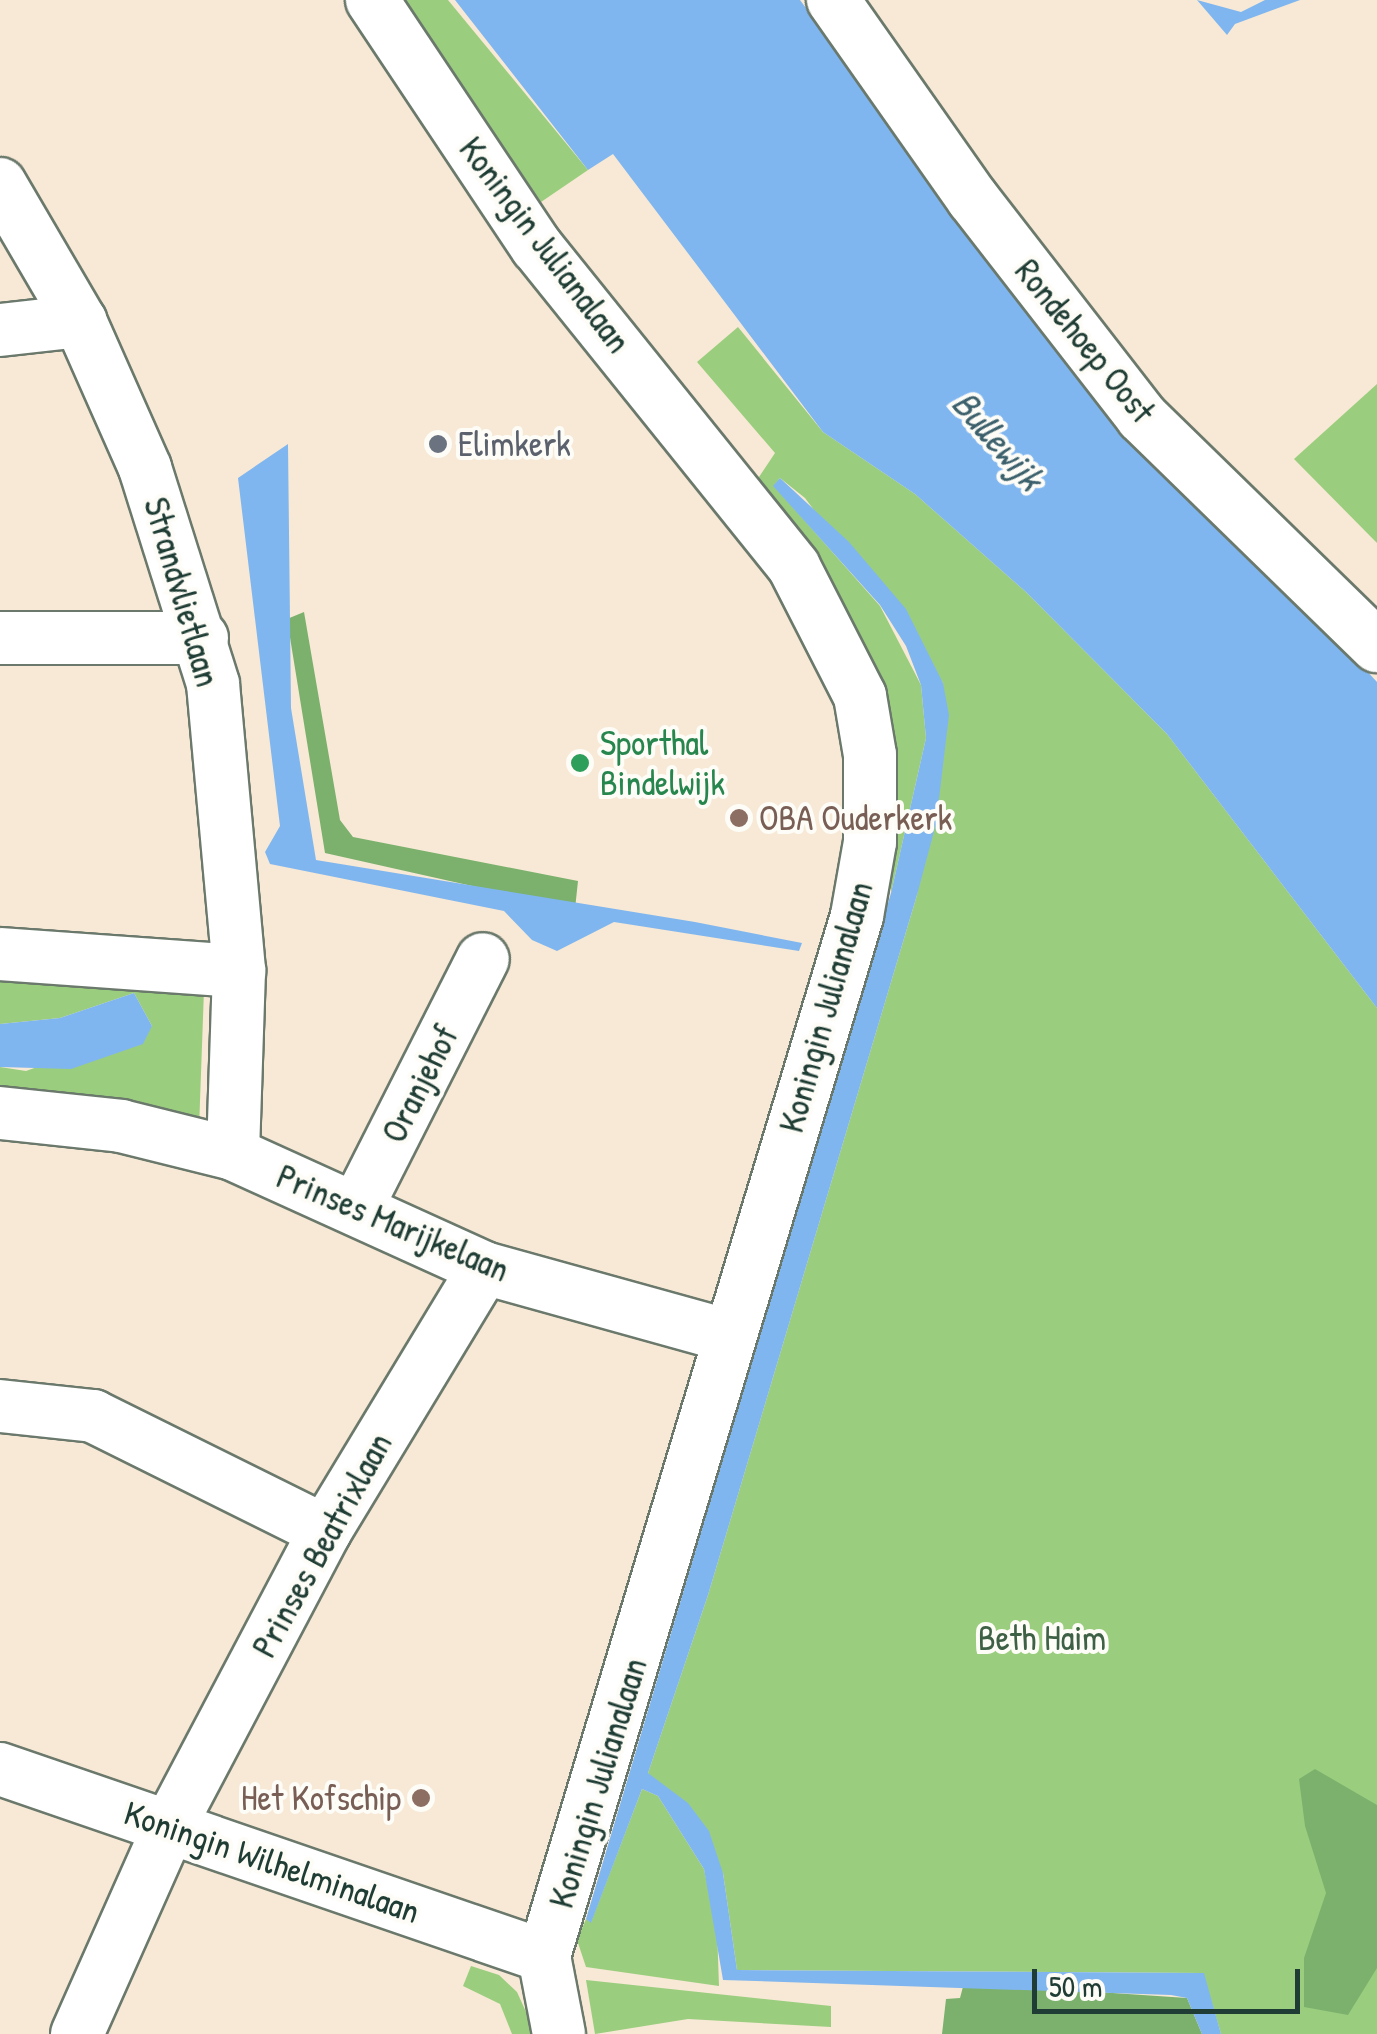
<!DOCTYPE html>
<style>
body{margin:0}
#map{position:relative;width:1377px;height:2034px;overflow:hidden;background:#f7e9d5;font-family:"Patrick Hand",sans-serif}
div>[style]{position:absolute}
.green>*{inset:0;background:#9ace7e}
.forest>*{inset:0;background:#7bb16d}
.water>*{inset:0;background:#80b6ef}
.roads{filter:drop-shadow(2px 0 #6b796c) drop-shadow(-2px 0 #6b796c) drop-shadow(0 2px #6b796c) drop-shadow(0 -2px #6b796c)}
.minor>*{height:52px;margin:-26px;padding:0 26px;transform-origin:26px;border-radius:26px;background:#fff}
.dots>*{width:28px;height:28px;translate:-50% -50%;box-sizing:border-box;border:5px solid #fdfcf7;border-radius:50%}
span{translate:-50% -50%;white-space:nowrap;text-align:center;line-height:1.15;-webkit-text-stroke:8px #fdfcf7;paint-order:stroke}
.street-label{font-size:35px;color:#1f3d34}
.worship-label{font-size:35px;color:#5b616d}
.left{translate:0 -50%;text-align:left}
.leisure-label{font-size:35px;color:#27864d}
.education-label{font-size:35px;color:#785e54}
.right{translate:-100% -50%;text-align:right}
.park-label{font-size:35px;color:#3e6146}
.water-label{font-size:38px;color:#3c616c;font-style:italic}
.scale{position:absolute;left:1032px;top:1969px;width:268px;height:45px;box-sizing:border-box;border:5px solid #1f3d34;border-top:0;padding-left:12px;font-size:30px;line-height:35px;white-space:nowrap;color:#1f3d34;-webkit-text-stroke:8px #fdfcf7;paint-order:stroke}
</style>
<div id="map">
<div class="green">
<i style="clip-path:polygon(401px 0,448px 0,588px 170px,541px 202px)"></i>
<i style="clip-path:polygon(738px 327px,823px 432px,915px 494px,1026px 592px,1167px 734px,1377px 1008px,1377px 2034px,1221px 2034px,1203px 1973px,737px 1970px,723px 1873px,648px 1773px,708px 1595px,917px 895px,943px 683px,805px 498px,780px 478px,774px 486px,880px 606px,921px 685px,926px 738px,891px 893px,891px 819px,755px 483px,775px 453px,697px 362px)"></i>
<i style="clip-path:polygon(1377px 384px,1377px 543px,1294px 459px)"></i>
<i style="clip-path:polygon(0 972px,204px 990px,199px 1129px,0 1099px,0 1067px,26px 1071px,152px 1026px,134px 993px,60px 1018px,0 1024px)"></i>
<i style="clip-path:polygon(642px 1789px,658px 1796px,704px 1869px,717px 1929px,719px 1986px,586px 1967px,577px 1940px,586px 1919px,591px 1922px)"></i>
<i style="clip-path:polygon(471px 1966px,499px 1975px,517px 1992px,536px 2034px,512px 2034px,500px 2004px,463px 1986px)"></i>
<i style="clip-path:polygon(586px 1980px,831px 2006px,831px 2027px,688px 2019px,595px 2034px)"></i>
</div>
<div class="forest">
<i style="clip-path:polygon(304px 612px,340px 820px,353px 837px,578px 881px,575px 909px,325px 853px,287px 619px)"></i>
<i style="clip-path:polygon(1315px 1769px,1377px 1805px,1377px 1968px,1348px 2015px,1304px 2007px,1304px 1958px,1326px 1893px,1305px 1826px,1299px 1779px)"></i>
<i style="clip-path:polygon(964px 1983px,1187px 1998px,1202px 2034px,942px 2034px,946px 1999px,960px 1998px)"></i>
</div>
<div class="water">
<i style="clip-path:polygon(455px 0,800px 0,1030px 309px,1377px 682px,1377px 1008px,1167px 734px,1026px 592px,915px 494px,823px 432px,613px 154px,588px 170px)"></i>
<i style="clip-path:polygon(1197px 0,1241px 12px,1265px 0,1300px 0,1235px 24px,1227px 35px)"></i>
<i style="clip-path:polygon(288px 444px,291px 708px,316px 860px,695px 922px,802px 943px,799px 951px,614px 922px,557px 951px,532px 940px,504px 911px,270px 864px,265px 852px,280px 826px,238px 478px)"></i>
<i style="clip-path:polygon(780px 478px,849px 542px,906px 609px,943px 683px,949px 715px,936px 824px,917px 895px,708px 1595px,648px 1773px,688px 1803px,709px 1831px,723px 1873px,737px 1970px,1204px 1973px,1221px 2034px,1202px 2034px,1187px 1998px,1171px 1995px,723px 1980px,704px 1869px,658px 1796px,642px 1789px,591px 1923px,586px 1919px,891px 893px,926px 738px,921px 685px,906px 646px,880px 605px,773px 486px)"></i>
<i style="clip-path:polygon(134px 993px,152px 1026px,143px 1044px,71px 1069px,0 1067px,0 1024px,60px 1018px)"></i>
</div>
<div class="roads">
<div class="minor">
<i style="left:372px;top:0;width:297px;rotate:56.3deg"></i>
<i style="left:537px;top:247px;width:410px;rotate:51.2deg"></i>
<i style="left:794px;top:567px;width:145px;rotate:62.9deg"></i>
<i style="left:860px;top:696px;width:60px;rotate:80.4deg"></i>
<i style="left:870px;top:755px;width:87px;rotate:90deg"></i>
<i style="left:870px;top:842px;width:75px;rotate:100deg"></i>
<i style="left:857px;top:916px;width:1086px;rotate:106.75deg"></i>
<i style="left:544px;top:1956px;width:79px;rotate:79.1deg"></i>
<i style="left:833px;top:0;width:243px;rotate:54.9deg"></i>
<i style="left:973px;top:199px;width:276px;rotate:52.2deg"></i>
<i style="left:1142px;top:417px;width:328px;rotate:44.3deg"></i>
<i style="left:0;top:184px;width:159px;rotate:59.7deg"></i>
<i style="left:80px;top:321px;width:161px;rotate:66.1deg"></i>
<i style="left:145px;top:468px;width:226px;rotate:72.5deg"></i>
<i style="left:213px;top:684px;width:288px;rotate:84.8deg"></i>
<i style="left:239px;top:971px;width:183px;rotate:91.9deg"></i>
<i style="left:0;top:330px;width:81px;rotate:-6.4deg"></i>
<i style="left:0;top:638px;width:202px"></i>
<i style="left:0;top:954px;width:240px;rotate:4.1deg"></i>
<i style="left:0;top:1113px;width:122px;rotate:6.1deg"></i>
<i style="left:121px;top:1126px;width:115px;rotate:14deg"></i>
<i style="left:233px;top:1154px;width:276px;rotate:24.4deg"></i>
<i style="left:484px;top:1268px;width:255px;rotate:15.5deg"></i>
<i style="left:356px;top:1209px;width:280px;rotate:-63.1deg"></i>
<i style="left:0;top:1406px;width:94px;rotate:6.1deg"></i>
<i style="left:93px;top:1416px;width:259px;rotate:26.4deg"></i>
<i style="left:0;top:1769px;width:575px;rotate:18.97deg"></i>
<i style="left:77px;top:2034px;width:227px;rotate:-66deg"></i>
<i style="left:169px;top:1827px;width:335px;rotate:-62.2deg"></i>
<i style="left:325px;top:1531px;width:307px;rotate:-58.8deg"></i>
</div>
</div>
<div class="dots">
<i style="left:438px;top:444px;background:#6b7280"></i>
<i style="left:580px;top:763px;background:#2e9e5b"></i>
<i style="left:739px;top:818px;background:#8d6e63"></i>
<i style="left:421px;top:1798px;background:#8d6e63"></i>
</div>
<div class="street-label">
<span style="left:545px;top:245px;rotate:53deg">Koningin Julianalaan</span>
<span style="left:1085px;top:341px;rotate:51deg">Rondehoep Oost</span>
<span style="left:182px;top:592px;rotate:74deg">Strandvlietlaan</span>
<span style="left:826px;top:1007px;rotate:-74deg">Koningin Julianalaan</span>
<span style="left:420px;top:1084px;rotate:-63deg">Oranjehof</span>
<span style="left:393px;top:1223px;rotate:23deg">Prinses Marijkelaan</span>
<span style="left:322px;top:1545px;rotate:-61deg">Prinses Beatrixlaan</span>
<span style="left:598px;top:1783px;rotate:-73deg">Koningin Julianalaan</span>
<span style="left:272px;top:1862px;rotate:19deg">Koningin Wilhelminalaan</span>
</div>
<div class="worship-label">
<span class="left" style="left:458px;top:444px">Elimkerk</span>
</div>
<div class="leisure-label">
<span class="left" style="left:600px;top:763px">Sporthal<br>Bindelwijk</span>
</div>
<div class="education-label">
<span class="left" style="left:759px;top:818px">OBA Ouderkerk</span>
<span class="right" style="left:401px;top:1798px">Het Kofschip</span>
</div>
<div class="park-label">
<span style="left:1042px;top:1638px">Beth Haim</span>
</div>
<div class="water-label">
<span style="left:998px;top:440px;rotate:49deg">Bullewijk</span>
</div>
<div class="scale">50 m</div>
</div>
